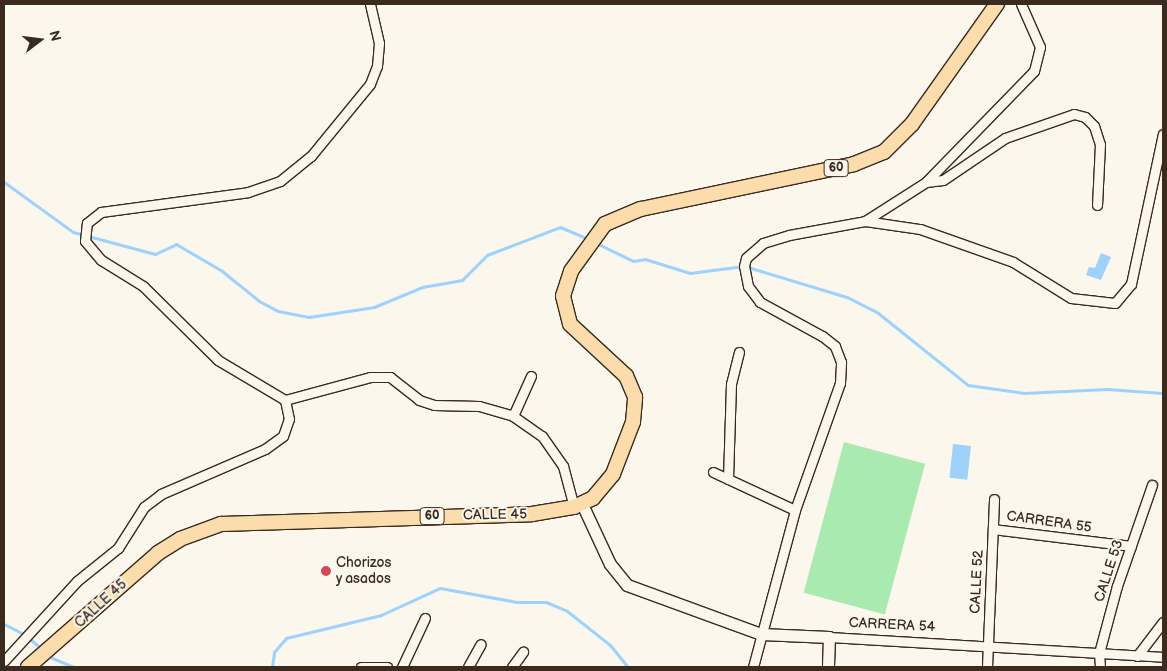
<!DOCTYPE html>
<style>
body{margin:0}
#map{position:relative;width:1167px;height:671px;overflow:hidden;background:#fbf7ec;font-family:"Balsamiq Sans",sans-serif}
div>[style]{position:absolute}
.green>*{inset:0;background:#aae9b0;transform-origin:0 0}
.water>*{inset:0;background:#9ed1fc;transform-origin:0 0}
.stream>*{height:3px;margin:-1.5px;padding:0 1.5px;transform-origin:1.5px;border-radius:1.5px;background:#9ed1fc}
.roads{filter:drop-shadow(1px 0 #3b2a1e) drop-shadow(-1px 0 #3b2a1e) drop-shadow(0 1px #3b2a1e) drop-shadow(0 -1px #3b2a1e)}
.minor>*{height:9px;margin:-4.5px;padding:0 4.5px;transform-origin:4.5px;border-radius:4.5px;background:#fbf7ec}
.tertiary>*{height:11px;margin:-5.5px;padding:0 5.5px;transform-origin:5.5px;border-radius:5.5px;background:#fbf7ec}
.primary>*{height:14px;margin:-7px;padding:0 7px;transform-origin:7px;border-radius:7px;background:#fbddab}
.dots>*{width:14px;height:14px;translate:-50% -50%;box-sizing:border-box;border:2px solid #fbf7ec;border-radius:50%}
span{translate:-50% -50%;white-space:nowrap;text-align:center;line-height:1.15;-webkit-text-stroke:4px #fbf7ec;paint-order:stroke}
.shield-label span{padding:1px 4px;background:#fbf7ec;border:1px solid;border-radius:4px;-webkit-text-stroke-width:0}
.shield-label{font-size:12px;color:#3b2a1e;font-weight:700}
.street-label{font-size:14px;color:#3b2a1e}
.poi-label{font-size:14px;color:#3b2a1e}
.left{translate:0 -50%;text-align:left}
.frame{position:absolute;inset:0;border:5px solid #3b2a1e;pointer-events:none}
.north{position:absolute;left:15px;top:15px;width:50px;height:50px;-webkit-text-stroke:4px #fbf7ec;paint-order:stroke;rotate:75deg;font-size:14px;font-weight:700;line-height:20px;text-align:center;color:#3b2a1e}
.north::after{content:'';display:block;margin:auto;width:18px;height:22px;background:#3b2a1e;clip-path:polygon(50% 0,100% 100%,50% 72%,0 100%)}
</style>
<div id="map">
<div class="green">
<i style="left:844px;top:442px;width:84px;height:156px;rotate:15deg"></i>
</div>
<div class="water">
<i style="clip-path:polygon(1101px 253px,1111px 257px,1101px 280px,1086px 275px,1089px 267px,1095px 268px)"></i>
<i style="left:953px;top:444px;width:18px;height:34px;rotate:6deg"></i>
</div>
<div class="stream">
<i style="left:4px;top:182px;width:85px;rotate:35.9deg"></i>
<i style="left:73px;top:232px;width:85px;rotate:15deg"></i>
<i style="left:155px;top:254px;width:23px;rotate:-25deg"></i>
<i style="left:176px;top:244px;width:53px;rotate:30.4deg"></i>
<i style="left:222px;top:271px;width:48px;rotate:39deg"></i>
<i style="left:259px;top:301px;width:21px;rotate:28deg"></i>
<i style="left:278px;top:311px;width:32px;rotate:11deg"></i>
<i style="left:309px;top:317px;width:66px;rotate:-8.7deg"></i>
<i style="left:374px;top:307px;width:52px;rotate:-22.6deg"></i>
<i style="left:422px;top:287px;width:41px;rotate:-9.9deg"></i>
<i style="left:462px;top:280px;width:35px;rotate:-45deg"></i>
<i style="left:487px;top:255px;width:78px;rotate:-21deg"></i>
<i style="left:560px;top:227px;width:30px;rotate:23deg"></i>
<i style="left:596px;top:243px;width:41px;rotate:25.9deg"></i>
<i style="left:633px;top:261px;width:12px;rotate:-9deg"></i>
<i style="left:645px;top:259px;width:47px;rotate:17.3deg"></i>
<i style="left:690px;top:273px;width:54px;rotate:-7.4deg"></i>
<i style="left:744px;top:266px;width:108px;rotate:16.8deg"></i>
<i style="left:847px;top:297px;width:35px;rotate:27deg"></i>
<i style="left:878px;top:313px;width:115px;rotate:38.7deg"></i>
<i style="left:968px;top:385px;width:57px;rotate:8.1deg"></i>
<i style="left:1024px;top:393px;width:83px;rotate:-2.8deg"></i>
<i style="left:1107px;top:389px;width:56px;rotate:4.1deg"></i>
<i style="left:4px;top:624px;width:22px;rotate:27deg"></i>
<i style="left:31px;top:640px;width:14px;rotate:39deg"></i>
<i style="left:50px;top:657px;width:26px;rotate:23deg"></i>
<i style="left:272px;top:667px;width:15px;rotate:-82deg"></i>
<i style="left:274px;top:652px;width:18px;rotate:-49deg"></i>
<i style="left:286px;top:638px;width:98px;rotate:-13.6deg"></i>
<i style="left:381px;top:615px;width:65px;rotate:-24.6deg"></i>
<i style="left:440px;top:588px;width:78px;rotate:10.3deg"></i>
<i style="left:517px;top:602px;width:29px"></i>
<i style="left:546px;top:602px;width:23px;rotate:23deg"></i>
<i style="left:567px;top:611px;width:55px;rotate:38.3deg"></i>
<i style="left:610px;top:645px;width:28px;rotate:51deg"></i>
</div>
<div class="roads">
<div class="minor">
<i style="left:926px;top:182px;width:155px;rotate:-45.8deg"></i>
<i style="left:1034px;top:71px;width:25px;rotate:-76deg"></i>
<i style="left:1040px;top:47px;width:47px;rotate:-113.8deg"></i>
<i style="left:865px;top:221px;width:56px;rotate:8.3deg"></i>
<i style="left:920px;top:229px;width:99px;rotate:19.5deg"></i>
<i style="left:1013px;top:262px;width:68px;rotate:31.8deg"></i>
<i style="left:1071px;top:298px;width:44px;rotate:6.5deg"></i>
<i style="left:1115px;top:303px;width:25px;rotate:-50deg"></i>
<i style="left:1131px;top:284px;width:153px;rotate:-78deg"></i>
<i style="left:531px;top:376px;width:44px;rotate:114.2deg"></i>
<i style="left:513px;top:416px;width:35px;rotate:35deg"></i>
<i style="left:542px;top:436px;width:37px;rotate:55deg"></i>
<i style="left:563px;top:466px;width:42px;rotate:75deg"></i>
<i style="left:285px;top:400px;width:88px;rotate:-15.1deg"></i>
<i style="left:370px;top:377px;width:20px"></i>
<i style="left:390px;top:377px;width:37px;rotate:38deg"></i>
<i style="left:419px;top:400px;width:16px;rotate:18deg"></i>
<i style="left:434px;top:405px;width:45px;rotate:1.3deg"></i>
<i style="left:479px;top:406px;width:35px;rotate:16deg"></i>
<i style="left:713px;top:472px;width:90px;rotate:24.9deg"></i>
<i style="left:728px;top:479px;width:95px;rotate:-88.2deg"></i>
<i style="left:731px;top:384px;width:33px;rotate:-76deg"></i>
<i style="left:993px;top:529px;width:139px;rotate:7deg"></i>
<i style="left:829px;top:637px;width:335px;rotate:3.4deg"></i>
<i style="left:1137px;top:656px;width:43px;rotate:-52.6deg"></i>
<i style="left:4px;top:661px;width:108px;rotate:-47.6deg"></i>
<i style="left:77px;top:581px;width:53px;rotate:-38.8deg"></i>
<i style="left:118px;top:548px;width:49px;rotate:-57.6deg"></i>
<i style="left:144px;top:507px;width:21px;rotate:-37deg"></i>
<i style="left:161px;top:494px;width:113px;rotate:-23.4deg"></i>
<i style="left:265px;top:449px;width:22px;rotate:-36deg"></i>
<i style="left:283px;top:436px;width:18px;rotate:-71deg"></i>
<i style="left:289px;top:419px;width:19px;rotate:-102deg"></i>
<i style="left:285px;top:400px;width:78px;rotate:-149.2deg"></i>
<i style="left:218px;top:360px;width:105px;rotate:-135.4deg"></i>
<i style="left:143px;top:286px;width:49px;rotate:-148.2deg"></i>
<i style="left:101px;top:260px;width:25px;rotate:-130deg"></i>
<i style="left:85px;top:241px;width:18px;rotate:-84deg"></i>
<i style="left:87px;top:223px;width:18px;rotate:-38deg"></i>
<i style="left:101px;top:212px;width:148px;rotate:-7.7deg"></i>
<i style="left:248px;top:192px;width:34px;rotate:-19deg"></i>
<i style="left:280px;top:181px;width:40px;rotate:-39deg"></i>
<i style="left:311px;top:156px;width:93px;rotate:-50.7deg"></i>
<i style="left:370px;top:84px;width:19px;rotate:-69deg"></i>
<i style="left:377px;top:66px;width:23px;rotate:-85deg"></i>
<i style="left:379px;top:43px;width:40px;rotate:-103deg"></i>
<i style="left:361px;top:667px;width:26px"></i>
<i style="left:402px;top:667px;width:54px;rotate:-64.9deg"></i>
<i style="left:468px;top:667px;width:26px;rotate:-61deg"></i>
<i style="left:512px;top:667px;width:19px;rotate:-54deg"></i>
<i style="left:753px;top:667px;width:163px;rotate:-75deg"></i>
<i style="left:795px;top:510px;width:135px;rotate:-70.5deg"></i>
<i style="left:840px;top:383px;width:21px;rotate:-87deg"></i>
<i style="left:841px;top:362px;width:17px;rotate:-111deg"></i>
<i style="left:835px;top:346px;width:16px;rotate:-142deg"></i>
<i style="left:822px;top:336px;width:71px;rotate:-151.3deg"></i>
<i style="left:760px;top:302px;width:20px;rotate:-127deg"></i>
<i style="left:748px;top:286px;width:20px;rotate:-101deg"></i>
<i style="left:744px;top:266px;width:8px;rotate:-76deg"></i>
<i style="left:746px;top:258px;width:23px;rotate:-41deg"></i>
<i style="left:763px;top:243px;width:27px;rotate:-17deg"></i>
<i style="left:789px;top:235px;width:77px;rotate:-10.4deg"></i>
<i style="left:865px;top:221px;width:72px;rotate:-32.6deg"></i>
<i style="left:926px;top:182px;width:17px;rotate:-7deg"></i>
<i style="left:943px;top:180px;width:75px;rotate:-34.1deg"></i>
<i style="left:1005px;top:138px;width:73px;rotate:-19.2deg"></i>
<i style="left:1074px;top:114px;width:11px;rotate:15deg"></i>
<i style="left:1085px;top:117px;width:13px;rotate:45deg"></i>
<i style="left:1094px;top:126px;width:19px;rotate:72deg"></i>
<i style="left:1100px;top:144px;width:61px;rotate:92.8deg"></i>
<i style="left:987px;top:667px;width:168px;rotate:-87.6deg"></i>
<i style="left:1100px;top:667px;width:14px;rotate:-94deg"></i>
<i style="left:1099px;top:653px;width:69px;rotate:-75deg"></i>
<i style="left:1117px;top:586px;width:107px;rotate:-70.9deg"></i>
</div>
<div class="tertiary">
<i style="left:582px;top:504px;width:66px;rotate:65deg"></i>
<i style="left:610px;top:564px;width:27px;rotate:51deg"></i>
<i style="left:627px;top:585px;width:143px;rotate:20.1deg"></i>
<i style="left:761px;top:634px;width:68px;rotate:2.5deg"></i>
<i style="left:829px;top:637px;width:30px;rotate:92deg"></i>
</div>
<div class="primary">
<i style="left:28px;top:667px;width:173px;rotate:-41.2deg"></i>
<i style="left:158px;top:553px;width:26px;rotate:-32deg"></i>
<i style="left:180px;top:539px;width:44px;rotate:-20.1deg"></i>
<i style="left:221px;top:524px;width:311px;rotate:-1.8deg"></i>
<i style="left:532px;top:514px;width:43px;rotate:-9.5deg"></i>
<i style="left:574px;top:507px;width:21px;rotate:-25deg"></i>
<i style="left:593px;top:498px;width:31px;rotate:-50deg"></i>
<i style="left:613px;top:474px;width:56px;rotate:-69deg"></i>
<i style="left:633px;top:422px;width:25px;rotate:-85deg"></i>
<i style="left:635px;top:397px;width:23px;rotate:-113deg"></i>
<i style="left:626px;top:376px;width:76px;rotate:-137.1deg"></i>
<i style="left:570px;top:324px;width:29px;rotate:-104deg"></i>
<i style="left:563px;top:296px;width:26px;rotate:-72deg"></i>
<i style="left:571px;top:271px;width:58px;rotate:-54.1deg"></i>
<i style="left:605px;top:224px;width:39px;rotate:-23deg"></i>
<i style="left:641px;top:209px;width:218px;rotate:-11.9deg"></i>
<i style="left:854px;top:164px;width:32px;rotate:-22deg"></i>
<i style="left:884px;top:152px;width:40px;rotate:-45deg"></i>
<i style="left:912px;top:124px;width:147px;rotate:-54.7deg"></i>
</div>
</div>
<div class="dots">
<i style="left:326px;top:571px;background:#d1495b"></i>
</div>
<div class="shield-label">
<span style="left:836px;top:168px">60</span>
<span style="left:432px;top:516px">60</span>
</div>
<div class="street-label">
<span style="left:495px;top:515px;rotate:-1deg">CALLE 45</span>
<span style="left:1049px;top:522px;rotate:8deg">CARRERA 55</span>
<span style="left:1109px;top:571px;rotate:-72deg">CALLE 53</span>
<span style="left:977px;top:582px;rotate:-87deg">CALLE 52</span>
<span style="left:101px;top:604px;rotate:-42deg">CALLE 45</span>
<span style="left:892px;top:625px;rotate:3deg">CARRERA 54</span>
</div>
<div class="poi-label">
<span class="left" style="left:336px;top:571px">Chorizos<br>y asados</span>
</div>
<div class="frame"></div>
<div class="north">N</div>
</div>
